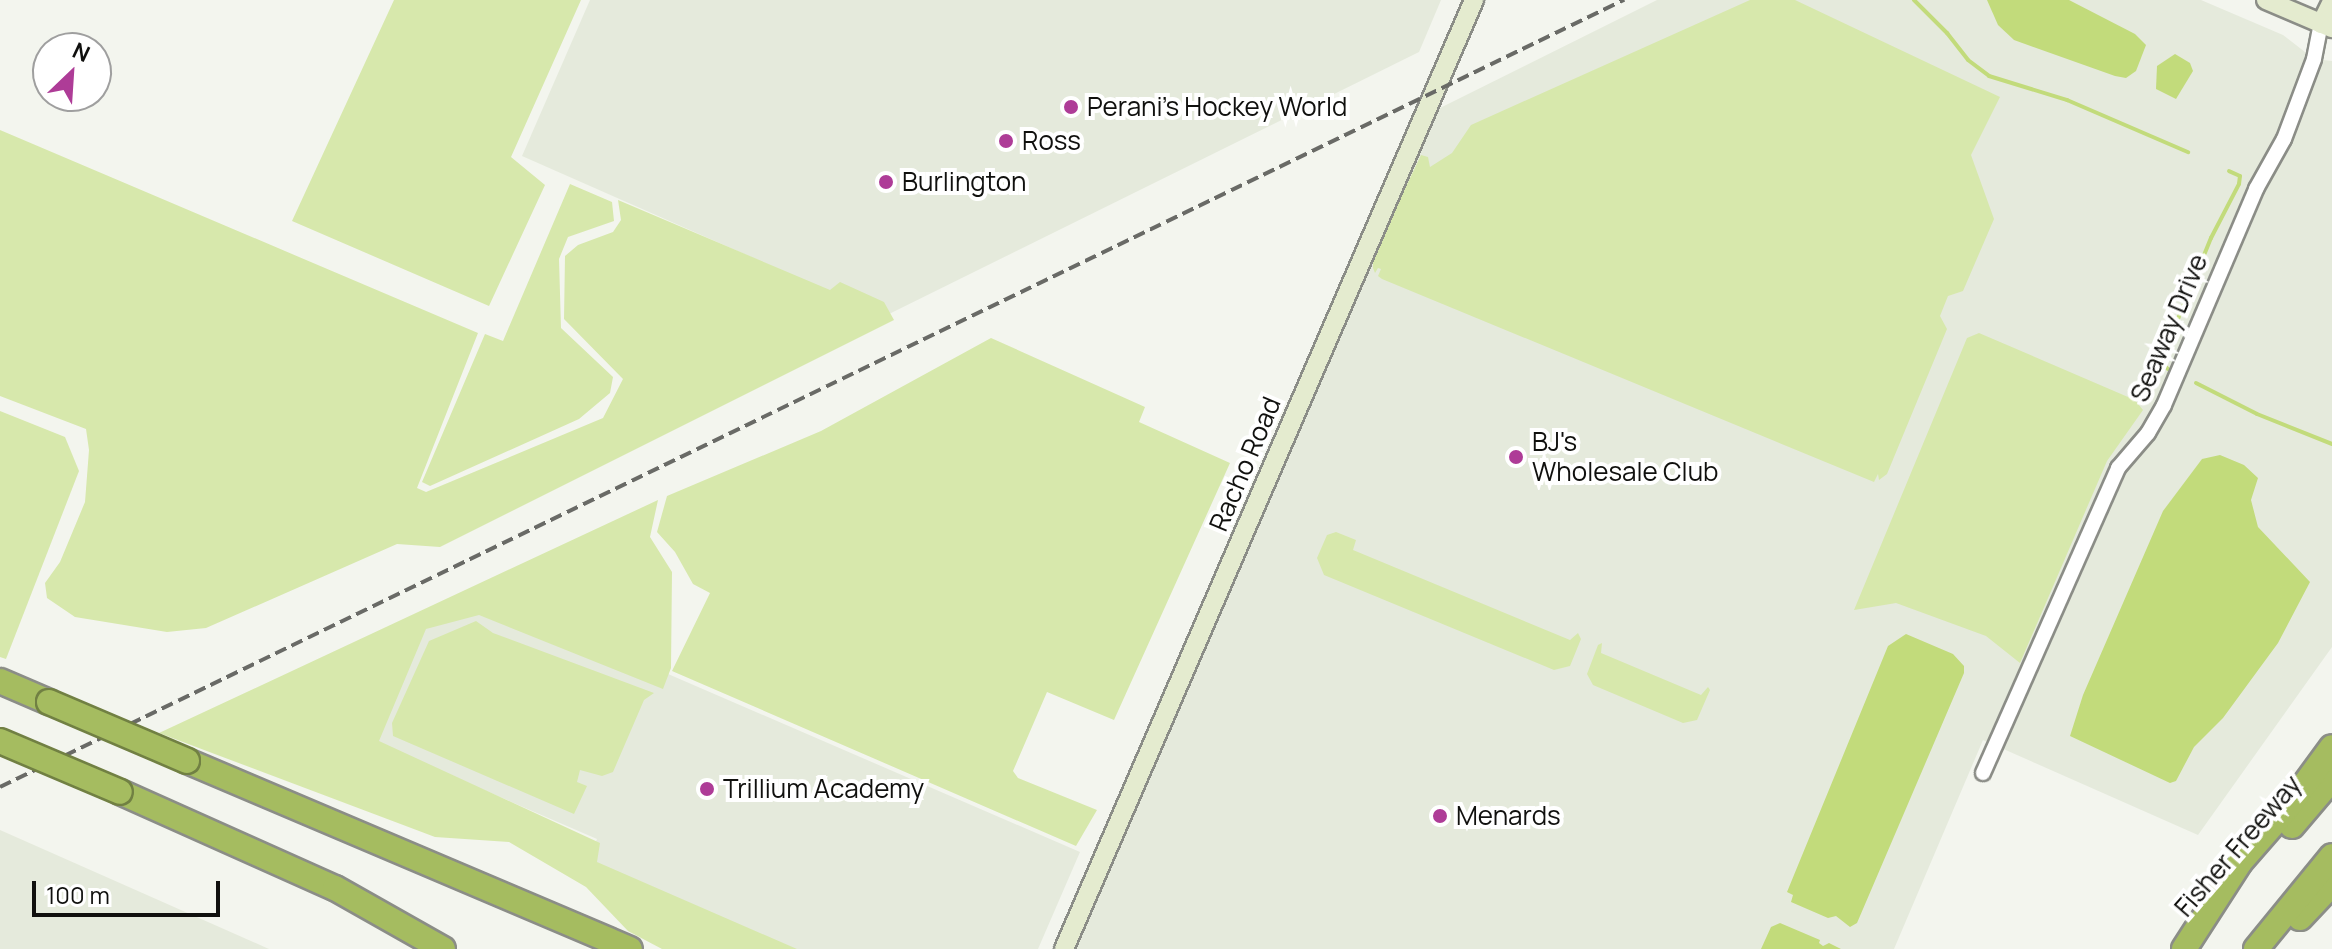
<!DOCTYPE html>
<style>
body{margin:0}
#map{position:relative;width:2332px;height:949px;overflow:hidden;background:#f3f5ee;font-family:Manrope,sans-serif}
div>[style]{position:absolute}
.built>*{inset:0;background:#e5eadc}
.green>*{inset:0;background:#d7e8ac}
.water>*{inset:0;background:#c2db7b}
.stream>*{height:4px;margin:-2px;padding:0 2px;transform-origin:2px;border-radius:2px;background:#c2db7b}
.roads{filter:drop-shadow(2px 0 #8b8d87) drop-shadow(-2px 0 #8b8d87) drop-shadow(0 2px #8b8d87) drop-shadow(0 -2px #8b8d87)}
.street>*{height:14px;margin:-7px;padding:0 7px;transform-origin:7px;border-radius:7px;background:#fff}
.secondary>*{height:18px;margin:-9px;padding:0 9px;transform-origin:9px;border-radius:9px;background:#e4ebcf}
.highway>*{height:24px;margin:-12px;padding:0 12px;transform-origin:12px;border-radius:12px;background:#a5bc60}
.rail>*{height:4px;margin-top:-2px;transform-origin:0;background:repeating-linear-gradient(90deg,#696a66 0 12px,transparent 0 18px)}
.bridges{filter:drop-shadow(2px 0 #718043) drop-shadow(-2px 0 #718043) drop-shadow(0 2px #718043) drop-shadow(0 -2px #718043)}
.highway-bridge>*{height:24px;margin:-12px;padding:0 12px;transform-origin:12px;border-radius:12px;background:#a5bc60}
.dots>*{width:22px;height:22px;translate:-50% -50%;box-sizing:border-box;border:4px solid #fff;border-radius:50%}
span{translate:-50% -50%;white-space:nowrap;text-align:center;line-height:1.15;-webkit-text-stroke:8px #fff;paint-order:stroke}
.poi-label{font-size:26px;color:#10100e}
.left{translate:0 -50%;text-align:left}
.street-label{font-size:26px;color:#10100e}
.north{position:absolute;left:32px;top:32px;width:80px;height:80px;box-sizing:border-box;background:#fff;border:2px solid #9f9f9f;border-radius:50%;rotate:25deg;font-size:22px;font-weight:700;line-height:32px;text-align:center;color:#10100e}
.north::after{content:'';display:block;margin:auto;width:28px;height:36px;background:#ae3c97;clip-path:polygon(50% 0,100% 100%,50% 72%,0 100%)}
.scale{position:absolute;left:32px;top:881px;width:188px;height:36px;box-sizing:border-box;border:4px solid #10100e;border-top:0;padding-left:10px;font-size:24px;line-height:28px;white-space:nowrap;color:#10100e;-webkit-text-stroke:6px #fff;paint-order:stroke}
</style>
<div id="map">
<div class="built">
<i style="clip-path:polygon(590px 0,1441px 0,1419px 52px,885px 316px,522px 156px)"></i>
<i style="clip-path:polygon(1657px 0,2201px 0,2283px 35px,2314px 59px,2332px 61px,2332px 647px,2198px 835px,1983px 740px,1894px 949px,1075px 949px,1438px 109px)"></i>
<i style="clip-path:polygon(476px 591px,1080px 852px,1038px 949px,785px 949px,587px 863px,597px 839px,364px 738px,416px 617px)"></i>
<i style="clip-path:polygon(0 830px,269px 949px,0 949px)"></i>
</div>
<div class="green">
<i style="clip-path:polygon(394px 0,581px 0,511px 157px,545px 185px,489px 306px,292px 221px)"></i>
<i style="clip-path:polygon(1750px 0,1795px 0,2000px 97px,1971px 155px,1994px 219px,1963px 291px,1948px 296px,1940px 316px,1947px 329px,1887px 474px,1879px 480px,1878px 474px,1874px 482px,1382px 279px,1378px 276px,1381px 269px,1378px 268px,1375px 273px,1373px 268px,1373px 256px,1421px 155px,1428px 157px,1430px 167px,1452px 153px,1471px 125px)"></i>
<i style="clip-path:polygon(0 130px,478px 333px,417px 488px,426px 492px,603px 418px,623px 379px,564px 319px,565px 256px,578px 245px,613px 232px,621px 220px,618px 200px,830px 290px,840px 282px,884px 302px,894px 320px,440px 547px,397px 544px,206px 628px,167px 632px,75px 617px,47px 598px,45px 583px,60px 562px,85px 502px,89px 450px,86px 429px,0 396px)"></i>
<i style="clip-path:polygon(570px 184px,612px 202px,614px 221px,568px 237px,559px 259px,561px 328px,613px 377px,610px 393px,579px 419px,430px 486px,422px 482px,485px 334px,503px 341px)"></i>
<i style="clip-path:polygon(1979px 333px,2135px 400px,2143px 410px,2107px 461px,2020px 663px,1986px 636px,1896px 603px,1854px 610px,1967px 338px)"></i>
<i style="clip-path:polygon(991px 338px,1145px 407px,1139px 422px,1230px 463px,1114px 720px,1047px 692px,1013px 771px,1018px 778px,1097px 810px,1076px 846px,672px 671px,710px 593px,693px 584px,675px 552px,657px 532px,667px 496px,821px 431px)"></i>
<i style="clip-path:polygon(0 411px,65px 437px,79px 471px,6px 659px,0 657px)"></i>
<i style="clip-path:polygon(658px 500px,650px 537px,672px 572px,671px 668px,663px 689px,479px 615px,426px 629px,379px 741px,600px 843px,597px 862px,797px 949px,662px 949px,628px 931px,586px 887px,509px 842px,435px 837px,159px 733px)"></i>
<i style="clip-path:polygon(1336px 532px,1356px 540px,1353px 550px,1570px 640px,1578px 633px,1581px 639px,1570px 666px,1554px 670px,1324px 575px,1317px 558px,1327px 535px)"></i>
<i style="clip-path:polygon(476px 621px,493px 633px,654px 693px,644px 700px,613px 772px,602px 776px,580px 770px,577px 782px,587px 786px,574px 814px,393px 736px,392px 723px,429px 641px)"></i>
<i style="clip-path:polygon(1602px 643px,1601px 653px,1701px 695px,1708px 687px,1710px 690px,1697px 720px,1683px 723px,1593px 685px,1587px 674px,1598px 645px)"></i>
</div>
<div class="water">
<i style="clip-path:polygon(1987px 0,2069px 0,2135px 34px,2146px 45px,2136px 71px,2126px 78px,2115px 76px,2014px 40px,1998px 25px)"></i>
<i style="clip-path:polygon(2175px 54px,2190px 63px,2193px 71px,2176px 99px,2156px 89px,2157px 66px)"></i>
<i style="clip-path:polygon(2220px 455px,2244px 465px,2258px 478px,2251px 500px,2258px 527px,2310px 582px,2278px 643px,2223px 718px,2194px 747px,2176px 781px,2170px 783px,2070px 736px,2083px 695px,2163px 511px,2202px 459px)"></i>
<i style="clip-path:polygon(1906px 634px,1953px 654px,1964px 666px,1964px 673px,1857px 923px,1850px 927px,1836px 916px,1828px 918px,1791px 902px,1793px 895px,1787px 892px,1888px 646px)"></i>
<i style="clip-path:polygon(1780px 923px,1820px 940px,1819px 943px,1823px 946px,1829px 943px,1841px 949px,1761px 949px,1771px 927px)"></i>
</div>
<div class="stream">
<i style="left:1914px;top:0;width:47px;rotate:45deg"></i>
<i style="left:1947px;top:33px;width:34px;rotate:52deg"></i>
<i style="left:1968px;top:60px;width:26px;rotate:37deg"></i>
<i style="left:1989px;top:76px;width:82px;rotate:17.1deg"></i>
<i style="left:2067px;top:100px;width:132px;rotate:23.3deg"></i>
<i style="left:2168px;top:369px;width:9px;rotate:-139deg"></i>
<i style="left:2161px;top:363px;width:29px;rotate:-70deg"></i>
<i style="left:2171px;top:336px;width:106px;rotate:-67.8deg"></i>
<i style="left:2211px;top:238px;width:61px;rotate:-62.6deg"></i>
<i style="left:2239px;top:184px;width:8px;rotate:-83deg"></i>
<i style="left:2240px;top:176px;width:12px;rotate:-156deg"></i>
<i style="left:2196px;top:383px;width:68px;rotate:26.9deg"></i>
<i style="left:2257px;top:414px;width:81px;rotate:21.8deg"></i>
</div>
<div class="roads">
<div class="street">
<i style="left:1983px;top:773px;width:334px;rotate:-66.1deg"></i>
<i style="left:2118px;top:468px;width:46px;rotate:-49.4deg"></i>
<i style="left:2148px;top:433px;width:32px;rotate:-60deg"></i>
<i style="left:2164px;top:405px;width:235px;rotate:-66.9deg"></i>
<i style="left:2256px;top:189px;width:57px;rotate:-60.8deg"></i>
<i style="left:2284px;top:139px;width:85px;rotate:-69.4deg"></i>
<i style="left:2314px;top:59px;width:36px;rotate:-79deg"></i>
</div>
<div class="secondary">
<i style="left:2266px;top:0;width:72px;rotate:23deg"></i>
<i style="left:2321px;top:24px;width:25px;rotate:-64deg"></i>
<i style="left:1064px;top:949px;width:1034px;rotate:-66.63deg"></i>
</div>
<div class="highway">
<i style="left:0;top:681px;width:53px;rotate:23.2deg"></i>
<i style="left:187px;top:761px;width:481px;rotate:23deg"></i>
<i style="left:120px;top:792px;width:235px;rotate:24.1deg"></i>
<i style="left:335px;top:888px;width:124px;rotate:29.5deg"></i>
<i style="left:2292px;top:826px;width:62px;rotate:-49.6deg"></i>
<i style="left:2300px;top:918px;width:47px;rotate:-46.7deg"></i>
<i style="left:2184px;top:949px;width:103px;rotate:-57.2deg"></i>
<i style="left:2240px;top:862px;width:73px;rotate:-48.9deg"></i>
<i style="left:2288px;top:807px;width:74px;rotate:-53.7deg"></i>
<i style="left:2256px;top:949px;width:120px;rotate:-50.7deg"></i>
</div>
</div>
<div class="rail">
<i style="left:0;top:787px;width:1805px;rotate:-25.86deg"></i>
</div>
<div class="bridges">
<div class="highway-bridge">
<i style="left:49px;top:702px;width:150px;rotate:23.1deg"></i>
<i style="left:0;top:741px;width:130px;rotate:23deg"></i>
</div>
</div>
<div class="dots">
<i style="left:1071px;top:107px;background:#ae3c97"></i>
<i style="left:1006px;top:141px;background:#ae3c97"></i>
<i style="left:886px;top:182px;background:#ae3c97"></i>
<i style="left:1516px;top:457px;background:#ae3c97"></i>
<i style="left:707px;top:789px;background:#ae3c97"></i>
<i style="left:1440px;top:816px;background:#ae3c97"></i>
</div>
<div class="poi-label">
<span class="left" style="left:1087px;top:107px">Perani's Hockey World</span>
<span class="left" style="left:1022px;top:141px">Ross</span>
<span class="left" style="left:902px;top:182px">Burlington</span>
<span class="left" style="left:1532px;top:457px">BJ's<br>Wholesale Club</span>
<span class="left" style="left:723px;top:789px">Trillium Academy</span>
<span class="left" style="left:1456px;top:816px">Menards</span>
</div>
<div class="street-label">
<span style="left:2169px;top:328px;rotate:-67deg">Seaway Drive</span>
<span style="left:1245px;top:464px;rotate:-67deg">Racho Road</span>
<span style="left:2238px;top:846px;rotate:-49deg">Fisher Freeway</span>
</div>
<div class="north">N</div>
<div class="scale">100 m</div>
</div>
